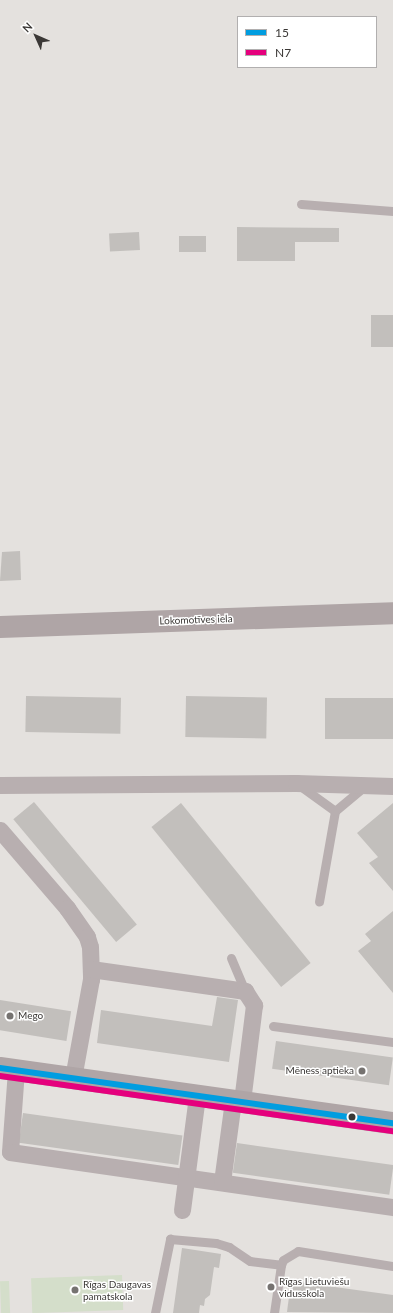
<!DOCTYPE html>
<meta charset="utf-8">
<style>
body{margin:0}
#map{position:relative;width:393px;height:1313px;overflow:hidden;background:#e4e1de;font-family:Lato,sans-serif}
div>[style]{position:absolute}
.green>*{inset:0;background:#d4deca;transform-origin:0 0}
.building>*{inset:0;background:#c2bfbc;transform-origin:0 0}
.lane>*{height:9px;margin:-4.5px;padding:0 4.5px;transform-origin:4.5px;border-radius:4.5px;background:#b8afb0}
.street>*{height:17px;margin:-8.5px;padding:0 8.5px;transform-origin:8.5px;border-radius:8.5px;background:#b8afb0}
.secondary>*{height:22px;margin:-11px;padding:0 11px;transform-origin:11px;border-radius:11px;background:#afa5a6}
.bus-1>*{height:6px;margin:-3px;padding:0 3px;transform-origin:3px;border-radius:3px;background:#009de0}
.bus-2>*{height:6px;margin:-3px;padding:0 3px;transform-origin:3px;border-radius:3px;background:#e5007d}
.dots>*{width:11px;height:11px;translate:-50% -50%;box-sizing:border-box;border:2px solid #fff;border-radius:50%}
span{translate:-50% -50%;white-space:nowrap;text-align:center;line-height:1.15;-webkit-text-stroke:3px #fff;paint-order:stroke}
.street-label{font-size:10px;color:#3b3836}
.poi-label{font-size:10px;color:#3b3836}
.left{translate:0 -50%;text-align:left}
.right{translate:-100% -50%;text-align:right}
.legend{position:absolute;left:237px;top:16px;width:140px;height:52px;box-sizing:border-box;background:#fff;border:1px solid #b1afaf;margin:0;padding:5px 7px;list-style:none;font-size:12px;color:#3b3836}
.legend li{display:flex;align-items:center;gap:8px;height:20px}
.legend b{width:20px;border:1px solid #b1afaf}
.north{position:absolute;left:16px;top:16px;width:40px;height:40px;-webkit-text-stroke:3px #fff;paint-order:stroke;rotate:315deg;font-size:11px;font-weight:700;line-height:16px;text-align:center;color:#3b3836}
.north::after{content:'';display:block;margin:auto;width:14px;height:18px;background:#3b3836;clip-path:polygon(50% 0,100% 100%,50% 72%,0 100%)}
</style>
<div id="map">
<div class="green">
<i style="left:122px;top:1275px;width:35px;height:91px;rotate:88deg"></i>
<i style="left:9px;top:1281px;width:32px;height:9px;rotate:88deg"></i>
</div>
<div class="building">
<i style="clip-path:polygon(237px 227px,339px 228px,339px 242px,295px 242px,295px 261px,237px 261px)"></i>
<i style="left:139px;top:232px;width:18px;height:30px;rotate:87deg"></i>
<i style="left:179px;top:236px;width:27px;height:16px"></i>
<i style="left:393px;top:315px;width:32px;height:22px;rotate:90deg"></i>
<i style="clip-path:polygon(20px 551px,21px 580px,0 581px,2px 552px)"></i>
<i style="left:26px;top:696px;width:95px;height:36px;rotate:1deg"></i>
<i style="left:186px;top:696px;width:81px;height:41px;rotate:1deg"></i>
<i style="left:393px;top:698px;width:41px;height:68px;rotate:90deg"></i>
<i style="left:34px;top:802px;width:160px;height:27px;rotate:50deg"></i>
<i style="left:181px;top:803px;width:206px;height:38px;rotate:51deg"></i>
<i style="clip-path:polygon(393px 803px,393px 891px,369px 863px,378px 857px,357px 833px)"></i>
<i style="clip-path:polygon(393px 911px,393px 993px,358px 951px,371px 941px,365px 934px)"></i>
<i style="clip-path:polygon(217px 997px,238px 1000px,229px 1062px,97px 1043px,101px 1010px,212px 1026px)"></i>
<i style="left:0;top:1000px;width:72px;height:30px;rotate:9deg"></i>
<i style="left:276px;top:1041px;width:118px;height:28px;rotate:8deg"></i>
<i style="left:23px;top:1113px;width:161px;height:30px;rotate:8deg"></i>
<i style="left:237px;top:1143px;width:158px;height:30px;rotate:8deg"></i>
<i style="clip-path:polygon(182px 1248px,221px 1254px,219px 1268px,214px 1267px,210px 1295px,205px 1299px,204px 1306px,200px 1305px,199px 1313px,173px 1313px)"></i>
<i style="clip-path:polygon(291px 1281px,393px 1295px,393px 1313px,287px 1312px)"></i>
</div>
<div class="lane">
<i style="left:301px;top:204px;width:92px;rotate:4.4deg"></i>
<i style="left:299px;top:785px;width:44px;rotate:35.8deg"></i>
<i style="left:335px;top:811px;width:92px;rotate:100deg"></i>
<i style="left:335px;top:811px;width:39px;rotate:-40deg"></i>
<i style="left:231px;top:958px;width:36px;rotate:67deg"></i>
<i style="left:273px;top:1026px;width:121px;rotate:7.6deg"></i>
<i style="left:155px;top:1313px;width:76px;rotate:-78.5deg"></i>
<i style="left:170px;top:1239px;width:46px;rotate:5deg"></i>
<i style="left:216px;top:1243px;width:14px;rotate:17deg"></i>
<i style="left:229px;top:1247px;width:25px;rotate:34deg"></i>
<i style="left:250px;top:1261px;width:31px;rotate:7deg"></i>
<i style="left:274px;top:1313px;width:49px;rotate:-81.7deg"></i>
<i style="left:281px;top:1265px;width:5px;rotate:-68deg"></i>
<i style="left:283px;top:1260px;width:17px;rotate:-31deg"></i>
<i style="left:298px;top:1251px;width:96px;rotate:9deg"></i>
</div>
<div class="street">
<i style="left:0;top:785px;width:296px;rotate:-0.4deg"></i>
<i style="left:296px;top:783px;width:97px;rotate:1.8deg"></i>
<i style="left:0;top:830px;width:103px;rotate:49.3deg"></i>
<i style="left:67px;top:908px;width:35px;rotate:55deg"></i>
<i style="left:87px;top:937px;width:10px;rotate:73deg"></i>
<i style="left:90px;top:947px;width:32px;rotate:88deg"></i>
<i style="left:91px;top:979px;width:101px;rotate:100.3deg"></i>
<i style="left:91px;top:969px;width:156px;rotate:8.1deg"></i>
<i style="left:245px;top:991px;width:17px;rotate:57deg"></i>
<i style="left:254px;top:1005px;width:98px;rotate:97.1deg"></i>
<i style="left:16px;top:1070px;width:82px;rotate:94.2deg"></i>
<i style="left:10px;top:1152px;width:387px;rotate:8.2deg"></i>
<i style="left:222px;top:1182px;width:82px;rotate:-82.3deg"></i>
<i style="left:182px;top:1210px;width:115px;rotate:-82.5deg"></i>
</div>
<div class="secondary">
<i style="left:0;top:627px;width:393px;rotate:-2deg"></i>
<i style="left:0;top:1068px;width:397px;rotate:8deg"></i>
</div>
<div class="bus-1">
<i style="left:0;top:1068px;width:397px;rotate:8deg"></i>
</div>
<div class="bus-2">
<i style="left:0;top:1076px;width:396px;rotate:8deg"></i>
</div>
<div class="dots">
<i style="left:10px;top:1016px;background:#767371"></i>
<i style="left:362px;top:1071px;background:#767371"></i>
<i style="left:352px;top:1117px;background:#3b3836"></i>
<i style="left:271px;top:1287px;background:#767371"></i>
<i style="left:75px;top:1290px;background:#767371"></i>
</div>
<div class="street-label">
<span style="left:196px;top:620px;rotate:-2deg">Lokomotīves iela</span>
</div>
<div class="poi-label">
<span class="left" style="left:18px;top:1016px">Mego</span>
<span class="right" style="left:354px;top:1071px">Mēness aptieka</span>
<span class="left" style="left:279px;top:1287px">Rīgas Lietuviešu<br>vidusskola</span>
<span class="left" style="left:83px;top:1290px">Rīgas Daugavas<br>pamatskola</span>
</div>
<ul class="legend">
<li><b style="height:5px;background:#009de0"></b>15</li>
<li><b style="height:5px;background:#e5007d"></b>N7</li>
</ul>
<div class="north">N</div>
</div>
